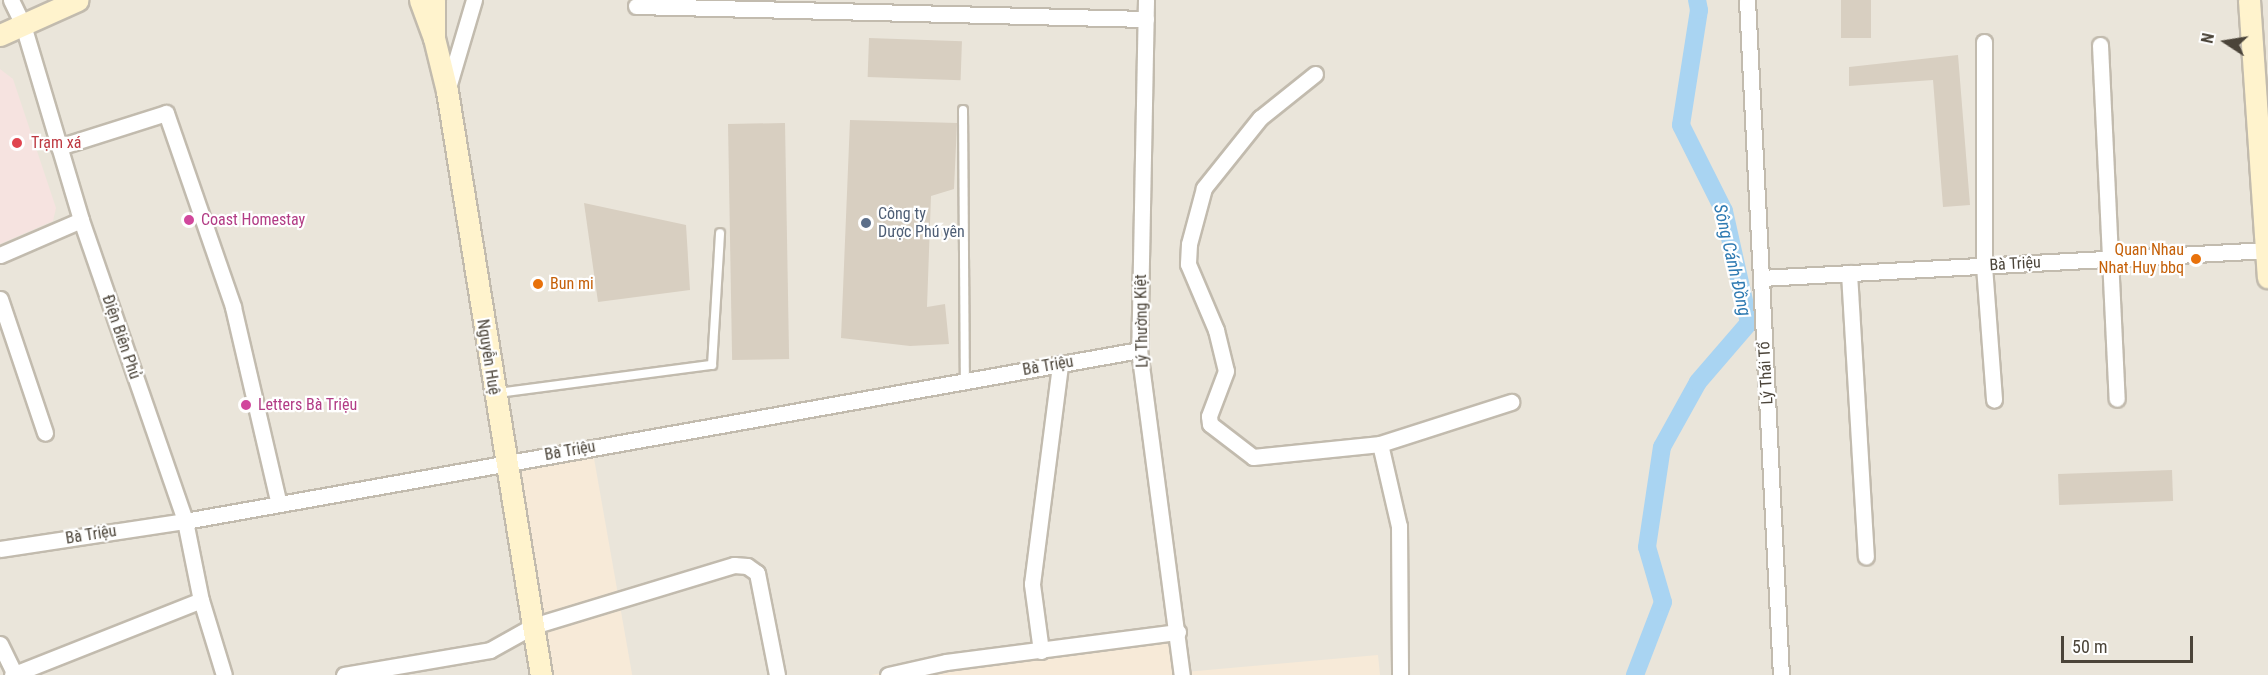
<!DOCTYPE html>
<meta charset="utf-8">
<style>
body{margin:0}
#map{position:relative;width:2268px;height:675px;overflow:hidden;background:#f6f3ec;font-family:"Roboto Condensed",sans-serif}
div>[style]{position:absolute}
.residential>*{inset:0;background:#eae5da;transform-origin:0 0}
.commercial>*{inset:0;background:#f7ead8;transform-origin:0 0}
.medical>*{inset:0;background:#f6e3e0}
.canal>*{height:18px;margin:-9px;padding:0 9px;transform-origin:9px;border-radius:9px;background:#a9d4f2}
.building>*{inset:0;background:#d8cfc1;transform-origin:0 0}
.roads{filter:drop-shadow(2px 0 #c2bbae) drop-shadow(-2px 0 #c2bbae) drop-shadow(0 2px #c2bbae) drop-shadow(0 -2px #c2bbae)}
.lane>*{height:8px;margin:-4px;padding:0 4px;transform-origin:4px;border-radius:4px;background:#fff}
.street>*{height:15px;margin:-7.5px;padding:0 7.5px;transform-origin:7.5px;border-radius:7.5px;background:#fff}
.secondary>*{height:21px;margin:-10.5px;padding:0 10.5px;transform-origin:10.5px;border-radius:10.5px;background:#fff3cd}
.dots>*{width:16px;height:16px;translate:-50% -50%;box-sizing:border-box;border:3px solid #fff;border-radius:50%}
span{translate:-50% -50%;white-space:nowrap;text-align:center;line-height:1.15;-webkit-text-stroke:4.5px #fff;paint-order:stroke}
.health-label{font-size:16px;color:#be3a42}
.left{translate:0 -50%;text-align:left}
.service-label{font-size:16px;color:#4e5e75}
.hotel-label{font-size:16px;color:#b23c85}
.food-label{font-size:16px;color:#c56008}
.right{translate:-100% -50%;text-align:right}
.street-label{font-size:16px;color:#4b4439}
.water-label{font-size:18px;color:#2e7ab2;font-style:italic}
.north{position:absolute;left:2196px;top:12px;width:60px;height:60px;-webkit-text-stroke:4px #fff;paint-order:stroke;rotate:282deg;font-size:16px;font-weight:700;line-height:24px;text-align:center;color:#4b4439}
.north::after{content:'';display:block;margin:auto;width:21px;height:27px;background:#4b4439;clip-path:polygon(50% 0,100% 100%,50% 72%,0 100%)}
.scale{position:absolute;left:2061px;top:636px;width:132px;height:27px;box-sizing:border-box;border:3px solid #4b4439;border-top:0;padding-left:8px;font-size:18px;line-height:21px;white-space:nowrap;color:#4b4439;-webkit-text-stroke:4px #fff;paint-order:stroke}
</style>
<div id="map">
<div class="residential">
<i style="left:0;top:0;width:2268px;height:675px"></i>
</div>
<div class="commercial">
<i style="left:592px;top:447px;width:232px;height:89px;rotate:80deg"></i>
<i style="clip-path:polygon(1165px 624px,1174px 673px,1378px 655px,1380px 675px,871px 675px)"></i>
</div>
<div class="medical">
<i style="clip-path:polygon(0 69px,13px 79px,56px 208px,53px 221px,0 244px)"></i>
</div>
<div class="canal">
<i style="left:1635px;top:675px;width:78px;rotate:-69deg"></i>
<i style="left:1663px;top:602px;width:57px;rotate:-106.2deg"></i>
<i style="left:1647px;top:547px;width:101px;rotate:-81.5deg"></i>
<i style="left:1662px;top:447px;width:74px;rotate:-61deg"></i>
<i style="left:1698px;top:382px;width:78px;rotate:-49.2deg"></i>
<i style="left:1749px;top:323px;width:115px;rotate:-102.6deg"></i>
<i style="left:1724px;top:211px;width:96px;rotate:-116.6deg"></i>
<i style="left:1681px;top:125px;width:116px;rotate:-81.1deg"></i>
<i style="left:1699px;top:10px;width:10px;rotate:-101deg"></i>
</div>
<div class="building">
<i style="left:1841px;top:0;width:30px;height:38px"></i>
<i style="left:869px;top:38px;width:93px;height:39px;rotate:2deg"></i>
<i style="clip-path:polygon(1958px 55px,1970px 205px,1943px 207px,1933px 80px,1849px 86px,1849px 67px)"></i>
<i style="clip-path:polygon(850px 120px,957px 123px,954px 189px,931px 196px,927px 307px,945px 304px,949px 344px,910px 346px,841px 338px)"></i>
<i style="left:785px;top:123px;width:236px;height:57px;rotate:89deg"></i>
<i style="clip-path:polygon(584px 203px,686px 225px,690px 290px,598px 302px)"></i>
<i style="left:2172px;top:470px;width:31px;height:114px;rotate:88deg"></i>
</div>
<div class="roads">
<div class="lane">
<i style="left:963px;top:110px;width:271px;rotate:89.6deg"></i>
<i style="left:498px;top:393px;width:216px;rotate:-7.5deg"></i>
<i style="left:712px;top:365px;width:132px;rotate:-86.5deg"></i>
</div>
<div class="street">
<i style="left:11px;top:0;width:28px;rotate:64deg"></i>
<i style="left:23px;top:25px;width:203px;rotate:73.4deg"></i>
<i style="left:81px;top:220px;width:318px;rotate:70.9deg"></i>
<i style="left:185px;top:521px;width:81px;rotate:78.6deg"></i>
<i style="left:201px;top:600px;width:78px;rotate:73deg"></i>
<i style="left:1146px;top:0;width:350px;rotate:91.1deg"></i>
<i style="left:1139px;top:350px;width:328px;rotate:82.5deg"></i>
<i style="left:1747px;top:0;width:676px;rotate:87.12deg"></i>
<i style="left:636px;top:6px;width:510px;rotate:1.46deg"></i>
<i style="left:1984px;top:42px;width:224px;rotate:90deg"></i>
<i style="left:1984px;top:266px;width:134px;rotate:85.7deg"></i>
<i style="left:2100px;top:45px;width:354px;rotate:87.3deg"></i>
<i style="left:1315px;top:74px;width:70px;rotate:141.3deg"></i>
<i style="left:1260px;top:118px;width:90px;rotate:128.7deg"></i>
<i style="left:1204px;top:188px;width:58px;rotate:105deg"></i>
<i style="left:1189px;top:244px;width:20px;rotate:93deg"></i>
<i style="left:1188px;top:264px;width:72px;rotate:67deg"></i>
<i style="left:1216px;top:330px;width:42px;rotate:76.3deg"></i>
<i style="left:1226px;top:371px;width:48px;rotate:110.7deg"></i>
<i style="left:1209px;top:416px;width:8px;rotate:83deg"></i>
<i style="left:1210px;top:424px;width:54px;rotate:37.5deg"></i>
<i style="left:1253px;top:457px;width:128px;rotate:-5.8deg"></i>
<i style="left:1380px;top:444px;width:138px;rotate:-17.8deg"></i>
<i style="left:447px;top:91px;width:95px;rotate:-73.5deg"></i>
<i style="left:59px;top:147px;width:112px;rotate:-17.6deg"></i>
<i style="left:166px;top:113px;width:205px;rotate:70.9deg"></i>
<i style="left:233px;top:307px;width:202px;rotate:76.9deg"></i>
<i style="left:0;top:255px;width:88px;rotate:-23.4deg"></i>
<i style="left:1849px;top:273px;width:284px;rotate:86.6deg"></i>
<i style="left:1761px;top:278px;width:508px;rotate:-3.16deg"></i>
<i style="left:0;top:299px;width:141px;rotate:71.4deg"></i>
<i style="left:1380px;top:444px;width:84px;rotate:77deg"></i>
<i style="left:1399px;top:526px;width:149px;rotate:89.6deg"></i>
<i style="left:0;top:549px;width:187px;rotate:-8.6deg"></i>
<i style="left:185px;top:521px;width:969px;rotate:-10.16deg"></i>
<i style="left:0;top:644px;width:34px;rotate:64deg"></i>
<i style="left:1041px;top:651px;width:68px;rotate:-97.7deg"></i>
<i style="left:1032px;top:584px;width:222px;rotate:-82.7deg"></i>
<i style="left:12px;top:675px;width:203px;rotate:-21.6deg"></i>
<i style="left:344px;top:675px;width:148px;rotate:-9.7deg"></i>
<i style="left:490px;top:650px;width:49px;rotate:-29.2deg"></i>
<i style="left:533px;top:626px;width:210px;rotate:-16.9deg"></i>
<i style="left:734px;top:565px;width:13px;rotate:4deg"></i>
<i style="left:747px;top:566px;width:12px;rotate:35deg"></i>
<i style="left:757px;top:573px;width:104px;rotate:78.9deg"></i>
<i style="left:888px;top:675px;width:59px;rotate:-12.6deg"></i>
<i style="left:946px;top:662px;width:234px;rotate:-7.4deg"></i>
</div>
<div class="secondary">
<i style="left:420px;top:0;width:40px;rotate:69.8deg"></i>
<i style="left:434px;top:38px;width:38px;rotate:-90deg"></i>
<i style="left:2249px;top:0;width:278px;rotate:86.1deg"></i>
<i style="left:0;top:35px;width:85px;rotate:-24.2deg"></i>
<i style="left:434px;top:38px;width:55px;rotate:76.2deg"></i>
<i style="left:447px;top:91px;width:592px;rotate:80.86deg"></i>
</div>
</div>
<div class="dots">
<i style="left:17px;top:143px;background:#e0444e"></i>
<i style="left:189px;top:220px;background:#d1479c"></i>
<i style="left:866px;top:223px;background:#5c6f8a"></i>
<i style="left:2196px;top:259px;background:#e8710a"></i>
<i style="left:538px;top:284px;background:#e8710a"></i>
<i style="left:246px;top:405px;background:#d1479c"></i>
</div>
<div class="health-label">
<span class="left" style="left:31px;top:143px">Trạm xá</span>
</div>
<div class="service-label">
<span class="left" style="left:878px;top:223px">Công ty<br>Dược Phú yên</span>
</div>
<div class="hotel-label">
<span class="left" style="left:201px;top:220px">Coast Homestay</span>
<span class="left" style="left:258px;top:405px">Letters Bà Triệu</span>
</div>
<div class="food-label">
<span class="right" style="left:2184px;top:259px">Quan Nhau<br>Nhat Huy bbq</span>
<span class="left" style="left:550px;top:284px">Bun mi</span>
</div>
<div class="street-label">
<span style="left:2015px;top:264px;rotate:-3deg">Bà Triệu</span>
<span style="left:1142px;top:321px;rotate:-91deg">Lý Thường Kiệt</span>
<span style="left:121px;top:337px;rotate:71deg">Điện Biên Phủ</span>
<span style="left:488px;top:357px;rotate:81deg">Nguyễn Huệ</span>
<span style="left:1048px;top:366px;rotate:-10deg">Bà Triệu</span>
<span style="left:1766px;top:373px;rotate:-93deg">Lý Thái Tổ</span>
<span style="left:570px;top:451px;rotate:-10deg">Bà Triệu</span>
<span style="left:91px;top:535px;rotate:-9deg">Bà Triệu</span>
</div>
<div class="water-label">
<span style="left:1732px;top:260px;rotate:77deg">Sông Cánh Đồng</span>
</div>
<div class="north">N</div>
<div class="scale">50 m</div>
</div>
